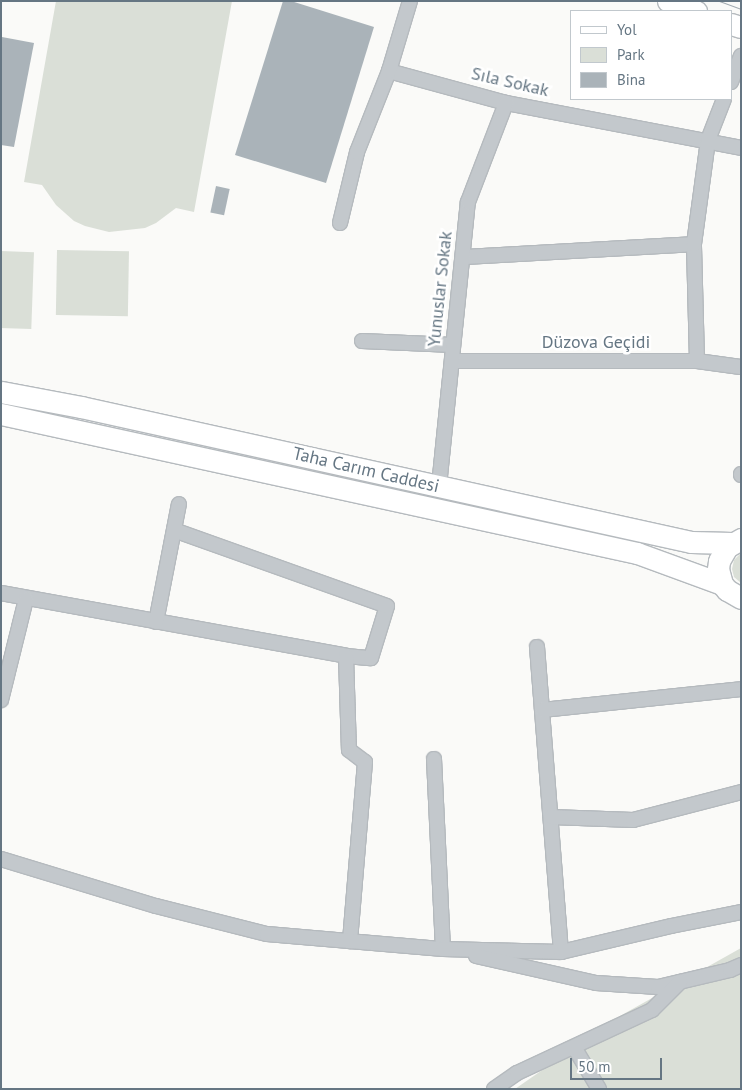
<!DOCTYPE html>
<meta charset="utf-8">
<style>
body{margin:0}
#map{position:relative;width:742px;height:1090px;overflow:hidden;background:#fafaf8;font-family:"PT Sans",sans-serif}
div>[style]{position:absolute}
.green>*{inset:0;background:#dadfd7;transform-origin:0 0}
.building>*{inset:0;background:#aab3b9;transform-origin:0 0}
.roads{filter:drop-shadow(1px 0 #b5babe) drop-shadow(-1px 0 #b5babe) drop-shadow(0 1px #b5babe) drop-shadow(0 -1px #b5babe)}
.minor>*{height:14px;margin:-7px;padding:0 7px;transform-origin:7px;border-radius:7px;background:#c3c8cc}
.primary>*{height:21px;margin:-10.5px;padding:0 10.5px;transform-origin:10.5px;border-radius:10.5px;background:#fff}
.tram>*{height:1px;margin:-0.5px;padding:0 0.5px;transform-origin:0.5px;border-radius:0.5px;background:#a2aab0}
span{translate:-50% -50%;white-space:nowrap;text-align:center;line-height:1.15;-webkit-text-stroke:5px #fff;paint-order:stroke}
.street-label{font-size:18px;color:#657683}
.frame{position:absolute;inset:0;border:2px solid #657683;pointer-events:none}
.legend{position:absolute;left:570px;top:10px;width:162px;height:90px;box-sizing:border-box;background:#fff;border:1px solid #c1c8cd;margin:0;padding:6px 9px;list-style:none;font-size:15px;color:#657683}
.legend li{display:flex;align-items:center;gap:10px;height:25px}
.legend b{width:25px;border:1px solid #c1c8cd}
.scale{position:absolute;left:570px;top:1058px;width:92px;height:22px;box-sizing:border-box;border:2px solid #657683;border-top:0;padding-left:6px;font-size:15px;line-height:18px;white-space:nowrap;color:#657683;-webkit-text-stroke:4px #fff;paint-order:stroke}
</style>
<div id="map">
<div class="green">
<i style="clip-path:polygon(56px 1px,232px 1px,194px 212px,176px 208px,156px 223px,145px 228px,109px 232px,85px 226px,74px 221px,56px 205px,42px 185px,24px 182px)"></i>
<i style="left:57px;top:250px;width:72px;height:65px;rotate:1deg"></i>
<i style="left:1px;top:251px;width:33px;height:77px;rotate:2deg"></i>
<i style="clip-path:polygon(741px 553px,741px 583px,734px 577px,732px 569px,734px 560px)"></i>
<i style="clip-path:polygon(741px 948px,741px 1089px,515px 1089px,620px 1016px)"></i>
</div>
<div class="building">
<i style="clip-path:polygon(283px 1px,291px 1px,374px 27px,326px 183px,235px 155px)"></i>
<i style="clip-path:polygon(2px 37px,34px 43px,14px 147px,1px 145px)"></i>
<i style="left:216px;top:186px;width:14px;height:27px;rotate:12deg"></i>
</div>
<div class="roads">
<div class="minor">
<i style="left:389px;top:71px;width:121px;rotate:15.3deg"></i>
<i style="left:506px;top:103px;width:239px;rotate:10.8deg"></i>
<i style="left:731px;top:82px;width:28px;rotate:-69deg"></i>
<i style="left:340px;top:223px;width:73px;rotate:-76.5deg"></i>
<i style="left:357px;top:152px;width:87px;rotate:-68.4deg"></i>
<i style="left:389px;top:71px;width:73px;rotate:-73.3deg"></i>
<i style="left:463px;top:257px;width:231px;rotate:-3.2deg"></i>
<i style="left:362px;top:341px;width:91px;rotate:2.5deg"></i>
<i style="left:452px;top:361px;width:245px"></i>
<i style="left:697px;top:361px;width:44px;rotate:7.8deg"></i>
<i style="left:697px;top:361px;width:117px;rotate:-91.5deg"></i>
<i style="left:694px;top:244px;width:105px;rotate:-82.3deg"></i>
<i style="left:708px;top:140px;width:44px;rotate:-68.7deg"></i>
<i style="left:741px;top:474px;width:1px;rotate:90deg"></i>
<i style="left:439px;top:486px;width:285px;rotate:-84.2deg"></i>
<i style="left:468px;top:202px;width:106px;rotate:-69deg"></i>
<i style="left:1px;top:593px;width:351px;rotate:10.3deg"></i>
<i style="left:346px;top:656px;width:25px;rotate:5deg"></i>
<i style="left:371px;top:658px;width:54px;rotate:-72.9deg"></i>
<i style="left:387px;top:606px;width:226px;rotate:-160.4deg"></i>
<i style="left:156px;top:622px;width:120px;rotate:-79deg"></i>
<i style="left:537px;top:647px;width:306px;rotate:85.5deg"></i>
<i style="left:346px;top:656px;width:94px;rotate:88.2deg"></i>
<i style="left:349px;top:750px;width:20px;rotate:37deg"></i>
<i style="left:365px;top:762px;width:180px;rotate:94.8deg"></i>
<i style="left:1px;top:700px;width:104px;rotate:-76.1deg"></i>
<i style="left:542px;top:710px;width:200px;rotate:-6deg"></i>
<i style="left:434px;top:759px;width:190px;rotate:87.3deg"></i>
<i style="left:551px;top:817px;width:82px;rotate:2.1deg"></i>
<i style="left:633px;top:820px;width:112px;rotate:-14.5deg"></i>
<i style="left:1px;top:859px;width:162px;rotate:16.9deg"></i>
<i style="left:156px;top:906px;width:114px;rotate:14.2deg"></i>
<i style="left:267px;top:934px;width:177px;rotate:4.9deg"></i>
<i style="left:443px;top:949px;width:118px;rotate:1.5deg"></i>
<i style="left:561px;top:952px;width:113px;rotate:-13.3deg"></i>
<i style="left:671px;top:926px;width:71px;rotate:-11.3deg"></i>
<i style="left:476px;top:956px;width:123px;rotate:12.7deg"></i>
<i style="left:596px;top:983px;width:62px;rotate:3.7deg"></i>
<i style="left:658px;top:987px;width:74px;rotate:-13.3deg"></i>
<i style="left:730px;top:970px;width:12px;rotate:-24deg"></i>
<i style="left:574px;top:1047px;width:49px;rotate:59.2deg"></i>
<i style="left:494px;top:1089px;width:28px;rotate:-35deg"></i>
<i style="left:517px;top:1073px;width:149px;rotate:-25deg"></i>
<i style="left:652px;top:1010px;width:40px;rotate:-45deg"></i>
</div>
<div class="primary">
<i style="left:668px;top:1px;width:30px;rotate:20deg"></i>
<i style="left:731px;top:24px;width:10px;rotate:17deg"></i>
<i style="left:1px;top:392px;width:81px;rotate:10.6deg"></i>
<i style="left:81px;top:407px;width:625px;rotate:12.48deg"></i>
<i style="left:691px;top:542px;width:41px;rotate:1.4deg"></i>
<i style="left:1px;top:414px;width:651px;rotate:12.33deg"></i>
<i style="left:637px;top:553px;width:90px;rotate:20deg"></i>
<i style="left:741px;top:539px;width:16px;rotate:150deg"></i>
<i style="left:727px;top:547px;width:16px;rotate:120deg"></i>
<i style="left:719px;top:561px;width:8px;rotate:97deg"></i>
<i style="left:718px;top:569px;width:16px;rotate:75deg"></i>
<i style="left:722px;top:584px;width:8px;rotate:50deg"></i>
<i style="left:727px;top:590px;width:16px;rotate:30deg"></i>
</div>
</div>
<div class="tram">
<i style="left:719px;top:1px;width:23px;rotate:20deg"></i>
</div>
<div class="street-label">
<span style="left:510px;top:82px;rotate:13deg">Sıla Sokak</span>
<span style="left:440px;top:289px;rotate:-84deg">Yunuslar Sokak</span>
<span style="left:596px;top:342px">Düzova Geçidi</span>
<span style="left:366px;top:470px;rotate:13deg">Taha Carım Caddesi</span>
</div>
<div class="frame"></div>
<ul class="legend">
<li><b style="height:6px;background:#fff"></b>Yol</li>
<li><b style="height:14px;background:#dadfd7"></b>Park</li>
<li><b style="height:14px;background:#aab3b9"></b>Bina</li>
</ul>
<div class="scale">50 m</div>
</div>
